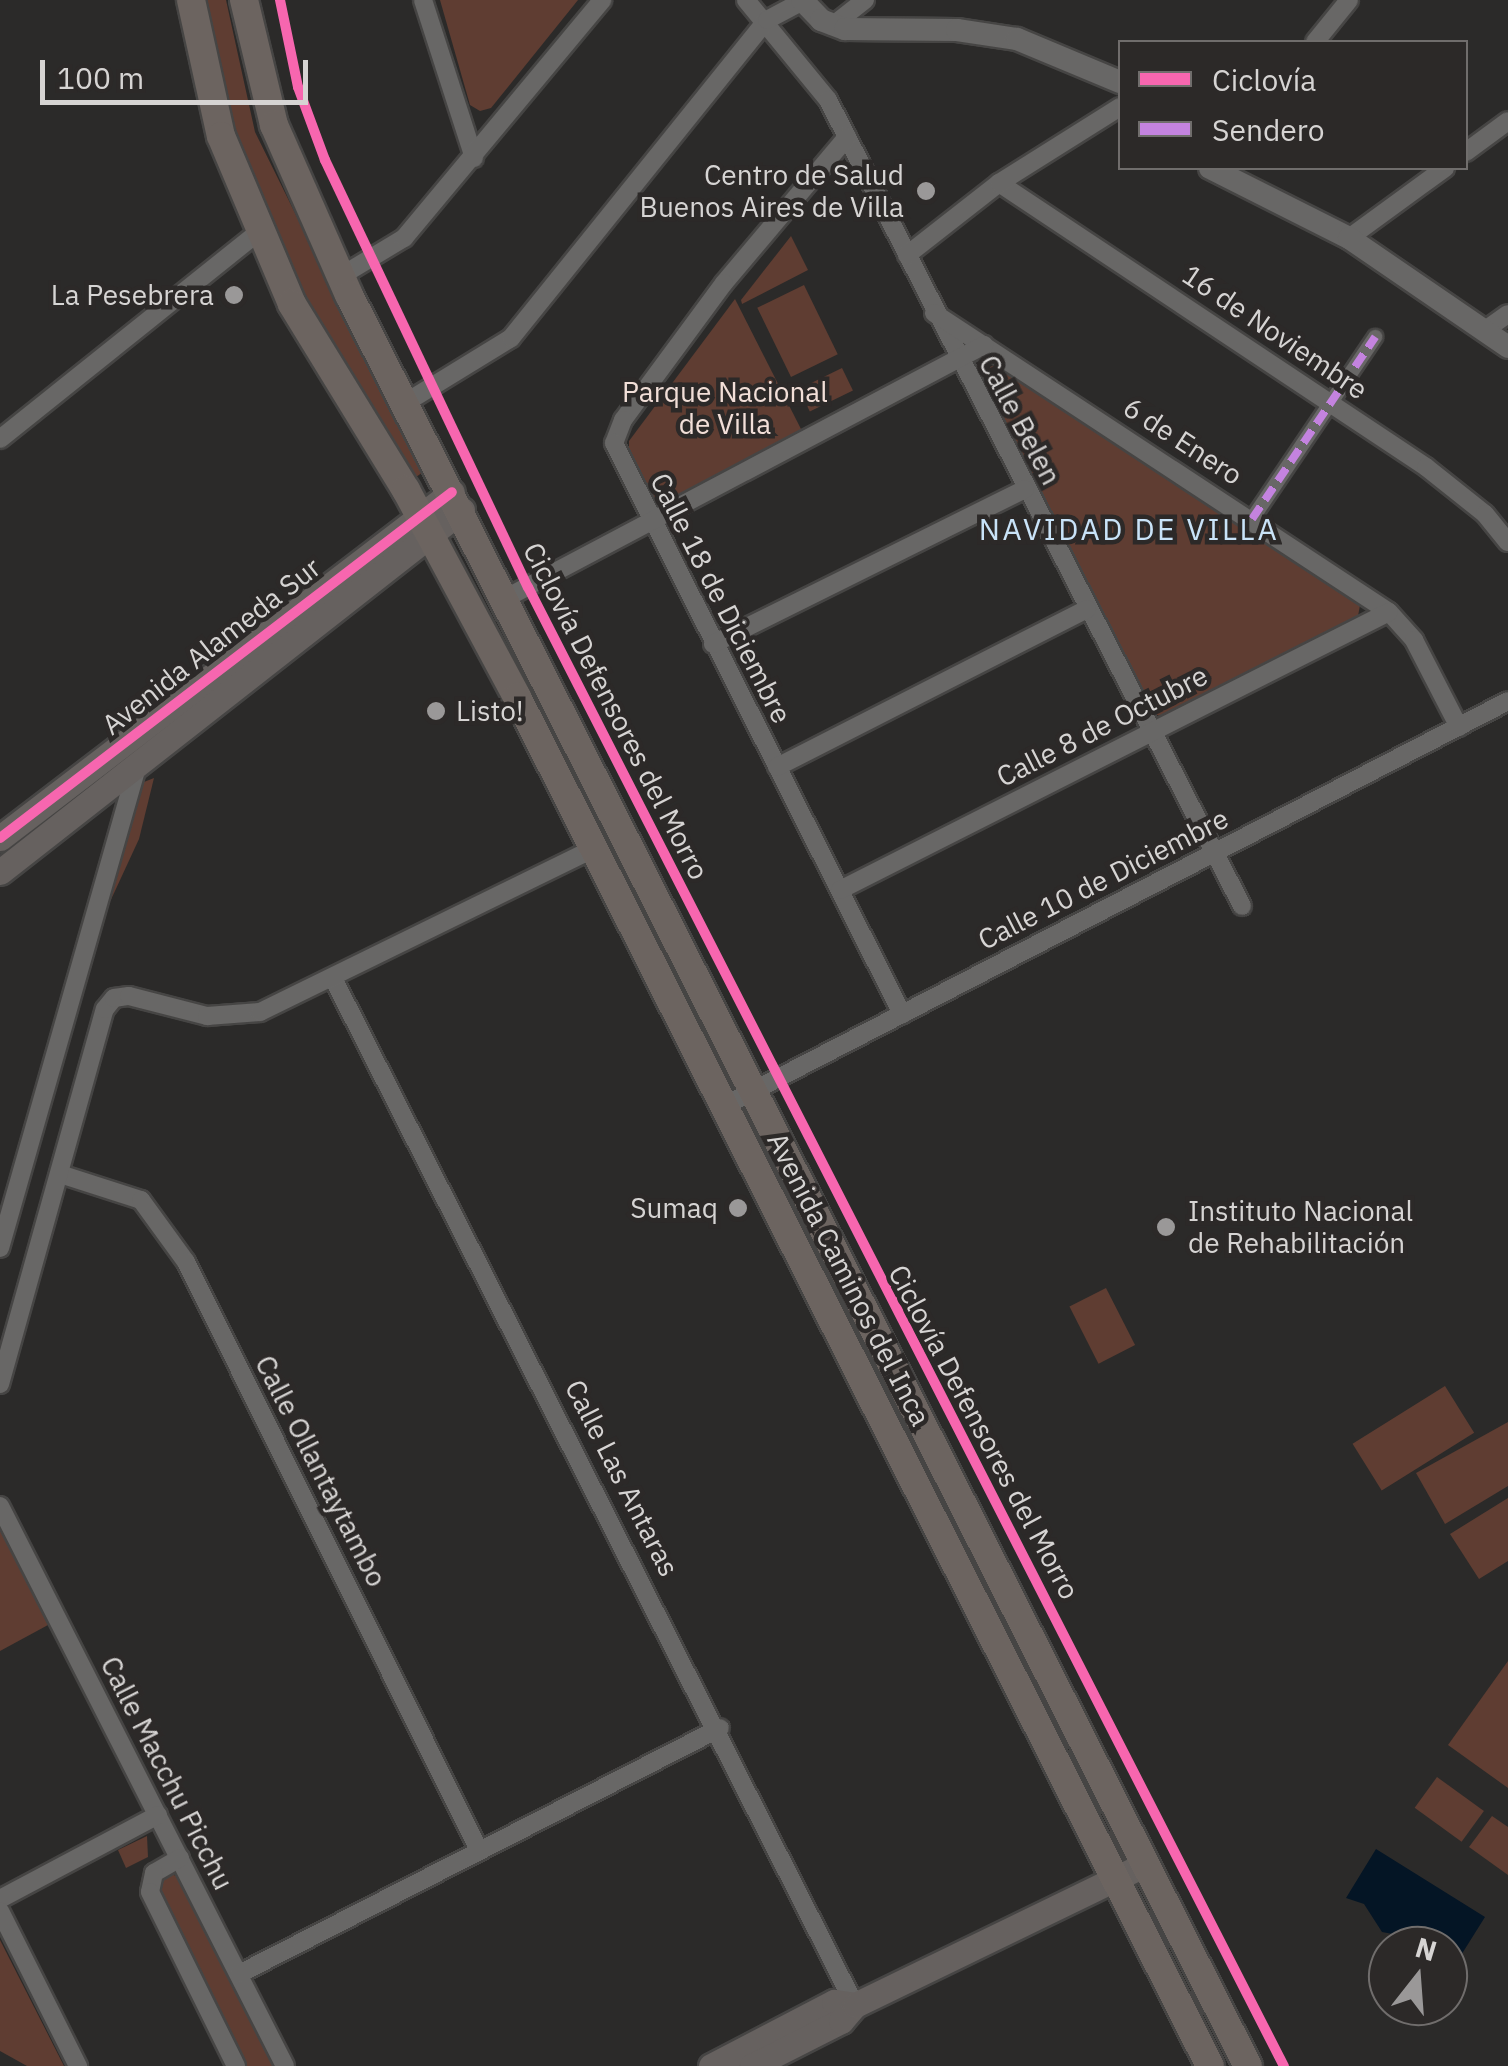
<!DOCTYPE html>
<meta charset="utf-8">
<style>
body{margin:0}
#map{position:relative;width:1508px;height:2066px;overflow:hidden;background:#2b2a29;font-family:"IBM Plex Sans",sans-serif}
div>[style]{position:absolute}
.green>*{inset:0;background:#5f3d32;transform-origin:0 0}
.water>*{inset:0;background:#041525}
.roads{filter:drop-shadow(2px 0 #464544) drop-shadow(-2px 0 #464544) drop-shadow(0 2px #464544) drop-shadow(0 -2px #464544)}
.pedestrian>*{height:14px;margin:-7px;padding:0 7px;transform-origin:7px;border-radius:7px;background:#686766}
.minor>*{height:18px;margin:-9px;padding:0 9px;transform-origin:9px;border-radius:9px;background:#686766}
.tertiary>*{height:22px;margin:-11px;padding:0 11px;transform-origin:11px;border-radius:11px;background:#686766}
.secondary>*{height:25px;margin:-12.5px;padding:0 12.5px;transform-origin:12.5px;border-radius:12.5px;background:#66615f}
.primary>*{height:28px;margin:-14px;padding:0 14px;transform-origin:14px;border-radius:14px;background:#6c6460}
.quiet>*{height:8px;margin-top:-4px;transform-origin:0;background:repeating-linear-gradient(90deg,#c483df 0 15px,transparent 0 23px)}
.cycleway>*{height:10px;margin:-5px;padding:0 5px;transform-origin:5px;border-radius:5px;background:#f766af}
.dots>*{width:28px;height:28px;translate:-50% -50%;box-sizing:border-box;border:5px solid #2c2928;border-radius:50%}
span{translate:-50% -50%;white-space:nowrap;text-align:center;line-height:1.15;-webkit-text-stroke:9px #2c2928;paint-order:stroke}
.poi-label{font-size:28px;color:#d6d4d3}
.right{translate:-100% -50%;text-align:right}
.left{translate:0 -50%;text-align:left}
.street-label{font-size:28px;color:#d6d4d3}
.park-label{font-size:28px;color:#f2dfd8}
.neighbourhood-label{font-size:30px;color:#c9e3f8;letter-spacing:2.5px}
.legend{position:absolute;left:1118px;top:40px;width:350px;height:130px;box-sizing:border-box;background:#2c2928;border:2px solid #706d6c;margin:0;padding:12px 18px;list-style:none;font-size:30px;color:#d6d4d3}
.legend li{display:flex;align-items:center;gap:20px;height:50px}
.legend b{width:50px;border:2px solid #706d6c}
.north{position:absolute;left:1368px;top:1926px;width:100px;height:100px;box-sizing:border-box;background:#2c2928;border:2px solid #706d6c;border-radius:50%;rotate:17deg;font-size:28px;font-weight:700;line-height:40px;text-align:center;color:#d6d4d3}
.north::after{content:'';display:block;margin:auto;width:35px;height:45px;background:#9a9898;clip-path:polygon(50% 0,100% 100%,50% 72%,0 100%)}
.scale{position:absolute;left:40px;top:60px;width:268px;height:45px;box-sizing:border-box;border:5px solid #d6d4d3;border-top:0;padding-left:12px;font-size:30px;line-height:35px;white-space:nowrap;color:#d6d4d3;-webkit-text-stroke:8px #2c2928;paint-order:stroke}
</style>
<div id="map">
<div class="green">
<i style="clip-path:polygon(207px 0,226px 0,255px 132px,423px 472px,412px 480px,312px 315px,280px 245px,237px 140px)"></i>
<i style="clip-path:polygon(440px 0,578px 0,491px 108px,480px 111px,470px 105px)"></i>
<i style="clip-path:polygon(791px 236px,808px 270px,742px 304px,741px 300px)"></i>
<i style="left:804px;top:285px;width:77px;height:52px;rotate:64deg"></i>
<i style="clip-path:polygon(735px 299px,803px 433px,655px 509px,629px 457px,629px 441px)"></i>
<i style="clip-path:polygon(1000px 363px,1361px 600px,1358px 616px,1163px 717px,1151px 713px,988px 386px,990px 367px)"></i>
<i style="left:842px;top:368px;width:25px;height:48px;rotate:64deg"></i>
<i style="clip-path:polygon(154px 778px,139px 839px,96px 932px,144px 782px)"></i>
<i style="left:1106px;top:1288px;width:64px;height:41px;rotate:63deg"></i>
<i style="left:1445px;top:1386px;width:55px;height:109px;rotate:58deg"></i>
<i style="clip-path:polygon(1508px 1422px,1508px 1486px,1445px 1524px,1416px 1473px)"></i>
<i style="clip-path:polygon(1508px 1498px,1508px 1561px,1479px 1579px,1450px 1534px)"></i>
<i style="clip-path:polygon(0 1528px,48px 1625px,0 1651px)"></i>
<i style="clip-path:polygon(1508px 1661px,1508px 1788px,1448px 1745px)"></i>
<i style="left:1437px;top:1777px;width:58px;height:38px;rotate:36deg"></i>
<i style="clip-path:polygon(1492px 1816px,1508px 1827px,1508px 1875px,1469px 1847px)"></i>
<i style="clip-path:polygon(147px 1836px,148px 1857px,126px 1868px,118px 1850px)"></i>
<i style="clip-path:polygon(172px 1874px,178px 1877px,274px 2066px,243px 2066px,157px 1892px,163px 1876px)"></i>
<i style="clip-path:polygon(0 1940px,64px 2066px,27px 2066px,0 2051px)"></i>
</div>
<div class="water">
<i style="clip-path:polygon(1376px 1849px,1485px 1917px,1453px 1968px,1448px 1970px,1448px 1946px,1419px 1946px,1409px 1937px,1382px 1932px,1364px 1904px,1346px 1898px)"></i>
</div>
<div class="roads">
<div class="pedestrian">
<i style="left:1252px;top:519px;width:220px;rotate:-55.9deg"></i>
</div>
<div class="minor">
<i style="left:423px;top:0;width:166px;rotate:72.1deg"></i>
<i style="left:746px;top:0;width:129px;rotate:50.6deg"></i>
<i style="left:828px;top:100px;width:906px;rotate:62.81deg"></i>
<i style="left:832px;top:26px;width:42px;rotate:-38.2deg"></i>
<i style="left:1315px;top:42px;width:54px;rotate:-51deg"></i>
<i style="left:847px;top:137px;width:191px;rotate:130.1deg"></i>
<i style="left:724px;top:283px;width:170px;rotate:126.4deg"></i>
<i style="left:623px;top:420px;width:25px;rotate:111deg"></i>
<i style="left:614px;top:443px;width:640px;rotate:63.23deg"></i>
<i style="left:1466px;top:152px;width:52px;rotate:-36.4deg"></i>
<i style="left:999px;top:183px;width:513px;rotate:33.63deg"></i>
<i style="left:1426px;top:467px;width:75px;rotate:38.5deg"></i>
<i style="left:1485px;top:514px;width:36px;rotate:51deg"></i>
<i style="left:1349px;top:238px;width:119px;rotate:-36.1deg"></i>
<i style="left:907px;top:255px;width:117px;rotate:-38deg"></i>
<i style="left:999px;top:183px;width:143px;rotate:-32.1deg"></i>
<i style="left:341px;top:276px;width:74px;rotate:-31.1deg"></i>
<i style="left:404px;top:238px;width:310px;rotate:-50.2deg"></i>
<i style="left:934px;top:313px;width:544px;rotate:33.31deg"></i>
<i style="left:1389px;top:612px;width:38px;rotate:48deg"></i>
<i style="left:1414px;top:640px;width:98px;rotate:62.7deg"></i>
<i style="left:1488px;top:328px;width:24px;rotate:-35deg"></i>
<i style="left:405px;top:403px;width:124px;rotate:-31.5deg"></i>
<i style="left:511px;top:338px;width:408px;rotate:-51.2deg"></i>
<i style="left:767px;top:20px;width:40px;rotate:-28deg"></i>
<i style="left:0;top:439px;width:331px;rotate:-38.7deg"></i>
<i style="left:506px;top:598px;width:541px;rotate:-27.89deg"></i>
<i style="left:713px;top:644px;width:348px;rotate:-26.4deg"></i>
<i style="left:777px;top:767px;width:348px;rotate:-27deg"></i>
<i style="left:840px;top:890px;width:615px;rotate:-26.86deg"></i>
<i style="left:334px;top:980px;width:1150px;rotate:63.06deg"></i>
<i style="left:724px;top:1106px;width:882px;rotate:-27.32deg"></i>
<i style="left:60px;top:1174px;width:85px;rotate:17.8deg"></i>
<i style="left:141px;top:1200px;width:77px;rotate:54deg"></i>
<i style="left:186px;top:1262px;width:657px;rotate:63.51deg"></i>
<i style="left:0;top:1248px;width:500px;rotate:-74.1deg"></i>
<i style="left:0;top:1384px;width:389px;rotate:-74.4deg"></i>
<i style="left:105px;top:1009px;width:14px;rotate:-51deg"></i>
<i style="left:114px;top:998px;width:15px;rotate:-8deg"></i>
<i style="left:129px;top:996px;width:81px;rotate:14.4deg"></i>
<i style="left:207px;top:1016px;width:53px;rotate:-4.3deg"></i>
<i style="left:260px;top:1012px;width:371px;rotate:-26.1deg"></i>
<i style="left:0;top:1506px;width:628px;rotate:63.03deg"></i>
<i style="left:180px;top:1858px;width:30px;rotate:150deg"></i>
<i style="left:154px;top:1873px;width:19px;rotate:102deg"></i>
<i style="left:150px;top:1892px;width:194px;rotate:63.7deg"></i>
<i style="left:0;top:1899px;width:179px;rotate:-28deg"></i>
<i style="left:0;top:1911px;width:174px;rotate:63.3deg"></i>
<i style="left:239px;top:1974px;width:540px;rotate:-27.09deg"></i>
</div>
<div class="tertiary">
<i style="left:802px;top:0;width:28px;rotate:46deg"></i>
<i style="left:821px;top:20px;width:26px;rotate:21deg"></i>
<i style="left:845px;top:29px;width:112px;rotate:0.5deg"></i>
<i style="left:957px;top:30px;width:61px;rotate:8.5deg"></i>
<i style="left:1017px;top:39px;width:112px;rotate:22.7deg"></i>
<i style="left:1210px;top:168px;width:156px;rotate:26.7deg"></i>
<i style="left:1349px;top:238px;width:193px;rotate:34.4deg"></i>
</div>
<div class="secondary">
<i style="left:0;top:838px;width:569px;rotate:-37.43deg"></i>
<i style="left:0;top:872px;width:587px;rotate:-38.08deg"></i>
<i style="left:711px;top:2066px;width:139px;rotate:-27.5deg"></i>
<i style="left:834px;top:2002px;width:21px;rotate:8deg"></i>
<i style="left:752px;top:2066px;width:100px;rotate:-26.8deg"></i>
<i style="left:841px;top:2021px;width:21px;rotate:-49deg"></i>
<i style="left:855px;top:2005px;width:322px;rotate:-25.9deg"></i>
</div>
<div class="primary">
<i style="left:191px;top:0;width:139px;rotate:77.6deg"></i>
<i style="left:221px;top:136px;width:182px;rotate:67.1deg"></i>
<i style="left:292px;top:304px;width:218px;rotate:58.5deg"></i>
<i style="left:406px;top:490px;width:235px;rotate:61.8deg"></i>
<i style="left:517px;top:697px;width:1534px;rotate:63.15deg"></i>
<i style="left:244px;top:0;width:129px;rotate:76.5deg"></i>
<i style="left:274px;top:125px;width:186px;rotate:66.2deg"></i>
<i style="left:349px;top:295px;width:1986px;rotate:63.09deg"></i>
</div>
</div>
<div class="quiet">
<i style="left:1252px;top:519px;width:220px;rotate:-55.9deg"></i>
</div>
<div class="cycleway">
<i style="left:280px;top:0;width:89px;rotate:78.3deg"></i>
<i style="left:298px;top:87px;width:78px;rotate:69.7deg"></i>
<i style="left:325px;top:160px;width:473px;rotate:64.6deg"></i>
<i style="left:528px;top:587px;width:1661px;rotate:62.93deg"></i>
<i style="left:0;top:838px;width:569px;rotate:-37.43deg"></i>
</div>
<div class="dots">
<i style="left:926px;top:191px;background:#9a9898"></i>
<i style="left:234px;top:295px;background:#9a9898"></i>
<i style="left:436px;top:711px;background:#9a9898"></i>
<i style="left:738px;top:1208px;background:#9a9898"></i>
<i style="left:1166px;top:1227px;background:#9a9898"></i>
</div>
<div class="poi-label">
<span class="right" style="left:904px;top:191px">Centro de Salud<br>Buenos Aires de Villa</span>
<span class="right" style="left:214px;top:295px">La Pesebrera</span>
<span class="left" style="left:456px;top:711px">Listo!</span>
<span class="right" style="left:718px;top:1208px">Sumaq</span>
<span class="left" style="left:1188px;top:1227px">Instituto Nacional<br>de Rehabilitación</span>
</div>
<div class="street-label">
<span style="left:1275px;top:332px;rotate:34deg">16 de Noviembre</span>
<span style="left:1020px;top:420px;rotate:62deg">Calle Belen</span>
<span style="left:1183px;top:441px;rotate:33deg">6 de Enero</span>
<span style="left:721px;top:598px;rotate:63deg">Calle 18 de Diciembre</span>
<span style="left:211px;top:646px;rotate:-38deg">Avenida Alameda Sur</span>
<span style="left:616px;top:711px;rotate:63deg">Ciclovía Defensores del Morro</span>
<span style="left:1102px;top:726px;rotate:-27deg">Calle 8 de Octubre</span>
<span style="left:1103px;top:879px;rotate:-27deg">Calle 10 de Diciembre</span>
<span style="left:849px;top:1279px;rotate:63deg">Avenida Caminos del Inca</span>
<span style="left:984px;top:1432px;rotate:62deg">Ciclovía Defensores del Morro</span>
<span style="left:321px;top:1471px;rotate:63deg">Calle Ollantaytambo</span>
<span style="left:622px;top:1478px;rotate:63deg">Calle Las Antaras</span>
<span style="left:167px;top:1773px;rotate:63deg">Calle Macchu Picchu</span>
</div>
<div class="park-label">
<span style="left:725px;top:408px">Parque Nacional<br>de Villa</span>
</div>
<div class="neighbourhood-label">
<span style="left:1129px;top:529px">NAVIDAD DE VILLA</span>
</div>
<ul class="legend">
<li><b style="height:12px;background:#f766af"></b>Ciclovía</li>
<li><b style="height:12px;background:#c483df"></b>Sendero</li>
</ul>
<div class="north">N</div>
<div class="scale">100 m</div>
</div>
